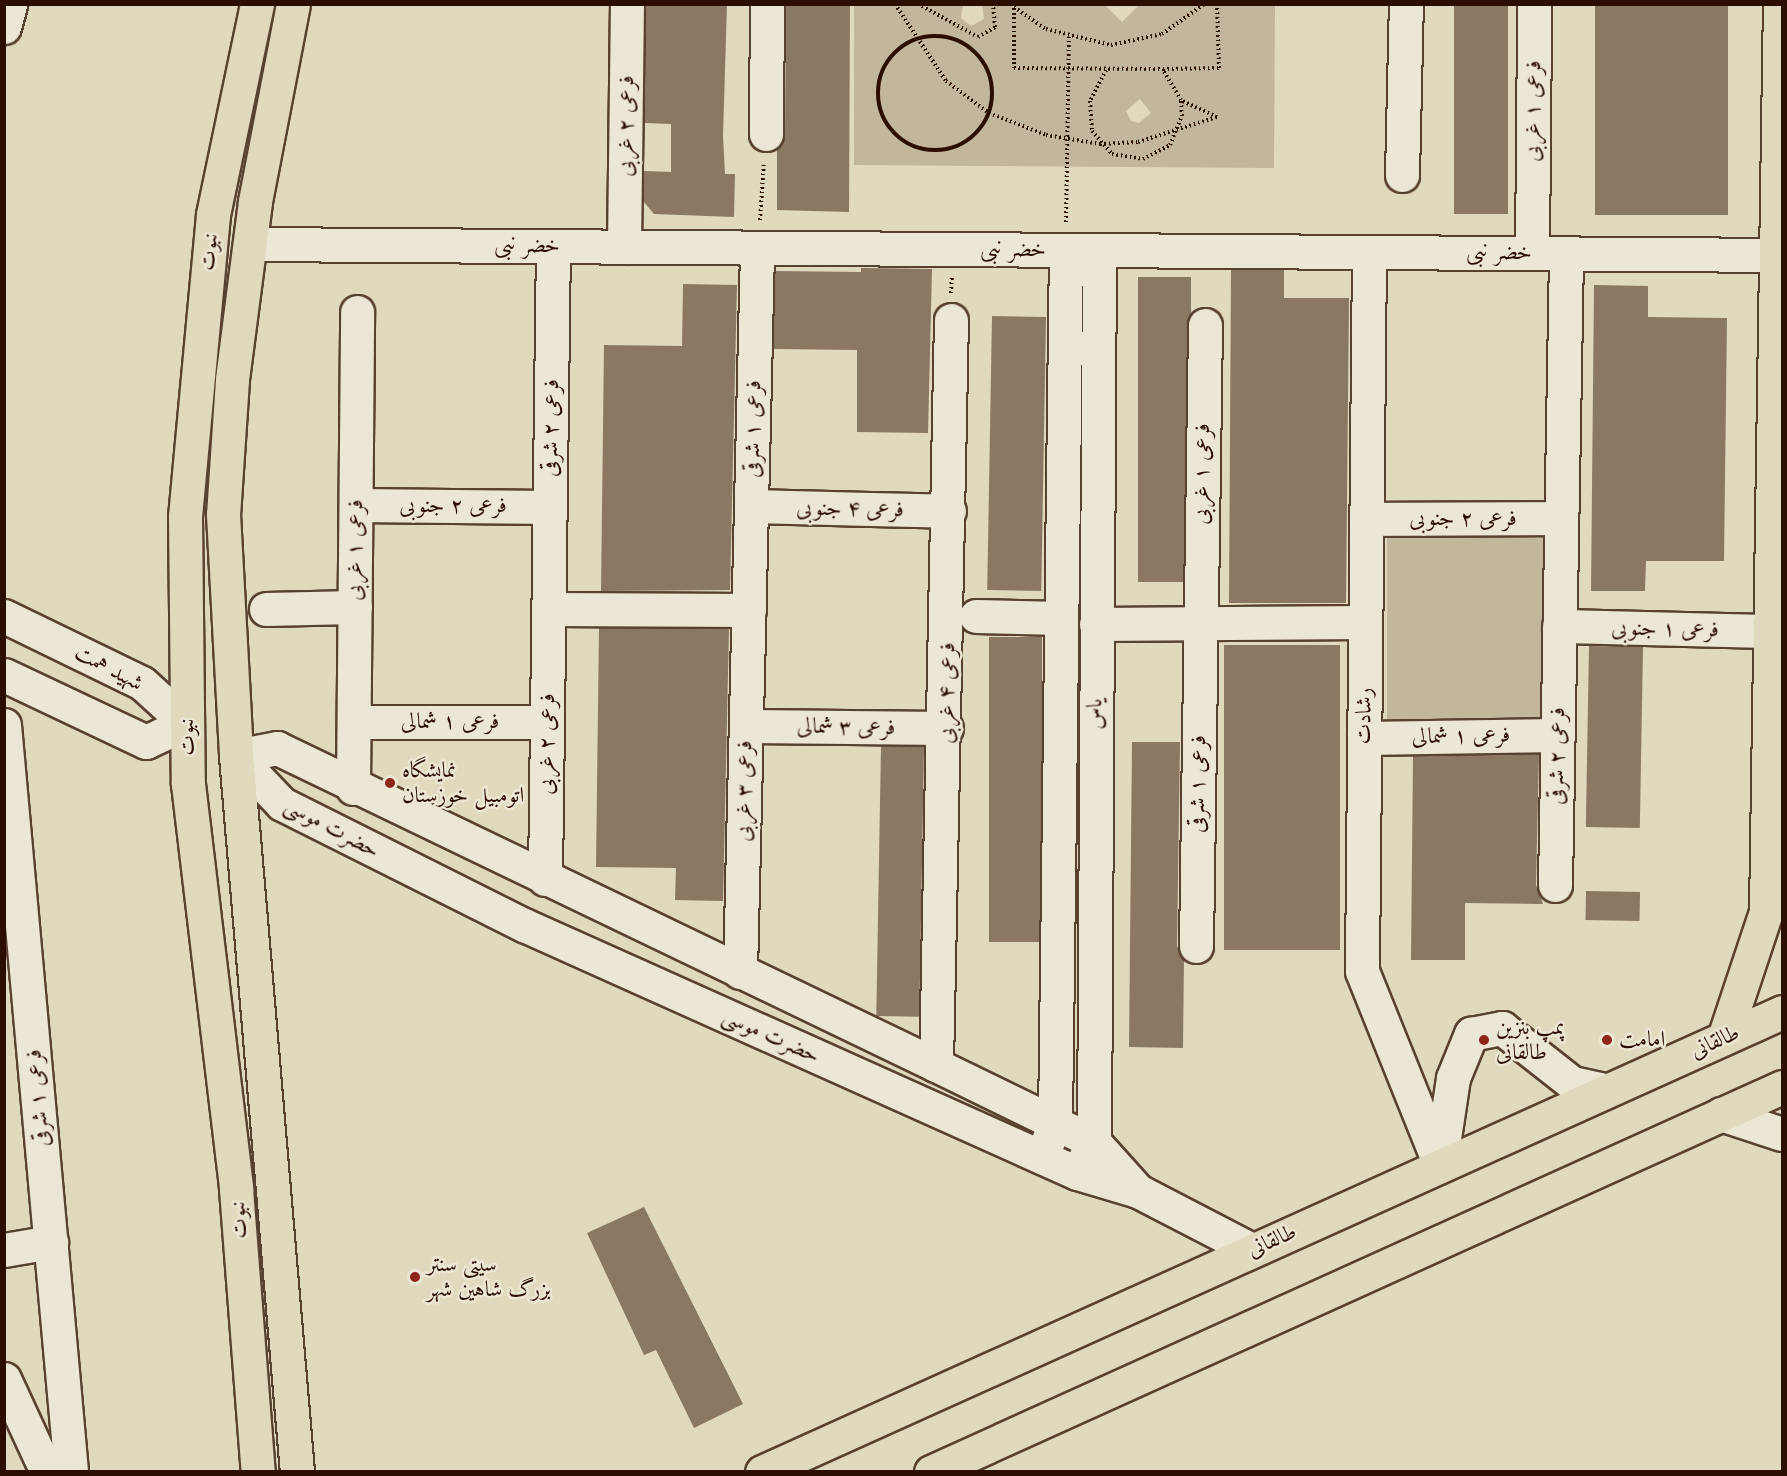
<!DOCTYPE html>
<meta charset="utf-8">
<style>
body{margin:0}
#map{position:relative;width:1787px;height:1476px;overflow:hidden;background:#e1d9bd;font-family:Cardo,Amiri,serif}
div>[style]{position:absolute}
.green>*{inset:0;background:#c2b69d;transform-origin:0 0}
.building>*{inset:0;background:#8a7862;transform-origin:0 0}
.path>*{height:4px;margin-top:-2px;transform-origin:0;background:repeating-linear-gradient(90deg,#2b0e00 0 1.5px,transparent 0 4.5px)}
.path>.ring{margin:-2px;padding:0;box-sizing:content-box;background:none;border:4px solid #2b0e00;border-radius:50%}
.roads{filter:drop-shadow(2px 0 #58412f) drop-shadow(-2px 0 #58412f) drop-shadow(0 2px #58412f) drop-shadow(0 -2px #58412f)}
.minor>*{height:33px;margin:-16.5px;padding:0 16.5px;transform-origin:16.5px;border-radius:16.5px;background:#ece6d4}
.major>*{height:33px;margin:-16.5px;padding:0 16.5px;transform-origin:16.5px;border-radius:16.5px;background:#e1d9bd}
.dots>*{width:16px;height:16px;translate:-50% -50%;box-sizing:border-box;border:3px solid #ece6d4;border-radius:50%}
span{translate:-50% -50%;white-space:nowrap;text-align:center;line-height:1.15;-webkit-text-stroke:5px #ece6d4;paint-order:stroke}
.street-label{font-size:22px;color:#2b0e00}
.poi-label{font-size:22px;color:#2b0e00}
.left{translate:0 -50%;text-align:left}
.frame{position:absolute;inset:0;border:6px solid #2b0e00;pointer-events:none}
</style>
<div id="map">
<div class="green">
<i style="clip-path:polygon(evenodd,854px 5px,963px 5px,961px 18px,971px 26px,984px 19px,982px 5px,1105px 5px,1122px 22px,1139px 5px,1275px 5px,1274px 168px,854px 165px,854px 5px,1140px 99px,1151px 113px,1139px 123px,1131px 121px,1126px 111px,1140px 99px)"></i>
<i style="left:1387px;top:532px;width:162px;height:192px"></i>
</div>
<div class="building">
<i style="clip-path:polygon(646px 4px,727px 4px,723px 136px,725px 174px,735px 174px,734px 217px,654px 214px,643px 201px,644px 171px,671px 172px,671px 124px,644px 123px)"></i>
<i style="clip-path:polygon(786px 4px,850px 4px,849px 212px,777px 210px,777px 149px,785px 134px)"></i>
<i style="left:1454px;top:4px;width:54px;height:210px"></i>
<i style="left:1595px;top:4px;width:133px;height:211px"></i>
<i style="clip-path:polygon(861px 268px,932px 269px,928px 433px,857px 432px,857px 350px,773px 349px,775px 271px,861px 272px)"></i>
<i style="clip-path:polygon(1231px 270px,1284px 270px,1284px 298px,1349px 298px,1346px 603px,1229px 603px)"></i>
<i style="left:1138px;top:277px;width:53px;height:305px"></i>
<i style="clip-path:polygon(683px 284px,737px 285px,730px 590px,601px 591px,604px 345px,682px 346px)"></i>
<i style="clip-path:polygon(1594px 285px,1648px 286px,1648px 317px,1727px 318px,1724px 561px,1646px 561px,1645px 591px,1591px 591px)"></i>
<i style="left:992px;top:316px;width:54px;height:274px;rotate:1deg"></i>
<i style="clip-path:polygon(599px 628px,729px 629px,723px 901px,675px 900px,676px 868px,596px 867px)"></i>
<i style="left:989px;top:637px;width:53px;height:305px"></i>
<i style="left:1224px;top:645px;width:116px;height:305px"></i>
<i style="left:1589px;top:646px;width:54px;height:181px;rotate:1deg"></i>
<i style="clip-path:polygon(1132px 742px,1180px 742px,1177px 946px,1184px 959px,1183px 1048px,1129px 1047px)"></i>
<i style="left:881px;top:746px;width:43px;height:270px;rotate:1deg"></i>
<i style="clip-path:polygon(1539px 754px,1536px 885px,1543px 904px,1465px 903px,1465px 960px,1411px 960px,1413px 756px)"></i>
<i style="left:1586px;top:891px;width:54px;height:29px;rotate:1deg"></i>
<i style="clip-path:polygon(644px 1207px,743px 1404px,694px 1428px,656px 1350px,644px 1355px,587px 1233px)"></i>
</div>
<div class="path">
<i style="left:895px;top:4px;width:92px;rotate:56.5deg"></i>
<i style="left:946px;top:81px;width:54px;rotate:36.7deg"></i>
<i style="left:989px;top:113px;width:61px;rotate:21.1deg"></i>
<i style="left:1046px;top:135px;width:55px;rotate:9.5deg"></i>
<i style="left:1100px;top:144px;width:38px;rotate:-3deg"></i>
<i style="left:1138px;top:142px;width:83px;rotate:-17.6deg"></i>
<i style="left:1217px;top:117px;width:40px;rotate:-155deg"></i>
<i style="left:918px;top:4px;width:68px;rotate:28.8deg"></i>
<i style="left:978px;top:37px;width:20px;rotate:-30deg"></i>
<i style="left:995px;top:27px;width:23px;rotate:-95deg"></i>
<i style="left:1014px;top:4px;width:64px;rotate:90deg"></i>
<i style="left:1014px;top:68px;width:149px;rotate:0.4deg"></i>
<i style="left:1163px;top:69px;width:56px;rotate:-1deg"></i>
<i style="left:1219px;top:68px;width:64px;rotate:-91.8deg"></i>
<i style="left:1014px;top:7px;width:39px;rotate:35deg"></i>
<i style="left:1046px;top:29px;width:67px;rotate:13.8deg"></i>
<i style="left:1111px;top:45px;width:52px;rotate:-12.2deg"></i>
<i style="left:1162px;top:34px;width:52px;rotate:-35.5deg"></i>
<i class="ring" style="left:878px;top:36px;width:110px;height:110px"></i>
<i style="left:1106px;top:70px;width:35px;rotate:117deg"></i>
<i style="left:1090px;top:101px;width:30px;rotate:86deg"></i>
<i style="left:1092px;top:131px;width:30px;rotate:49deg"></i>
<i style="left:1112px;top:154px;width:31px;rotate:9deg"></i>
<i style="left:1143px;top:159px;width:30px;rotate:-27deg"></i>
<i style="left:1170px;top:145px;width:31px;rotate:-68deg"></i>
<i style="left:1182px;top:116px;width:16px;rotate:-94deg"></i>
<i style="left:1181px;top:100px;width:35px;rotate:-121deg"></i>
<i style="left:760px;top:220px;width:58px;rotate:-86.1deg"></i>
<i style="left:1066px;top:222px;width:185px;rotate:-89.1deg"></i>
<i style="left:951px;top:293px;width:17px;rotate:-87deg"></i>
</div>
<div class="roads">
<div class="minor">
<i style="left:4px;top:27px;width:24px;rotate:-75deg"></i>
<i style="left:766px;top:134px;width:130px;rotate:-89.6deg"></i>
<i style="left:1402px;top:175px;width:171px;rotate:-88.7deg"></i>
<i style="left:250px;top:244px;width:1526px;rotate:0.41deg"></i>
<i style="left:624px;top:247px;width:243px;rotate:-89.3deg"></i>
<i style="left:1369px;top:252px;width:719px;rotate:90.56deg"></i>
<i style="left:1362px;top:971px;width:209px;rotate:68.1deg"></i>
<i style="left:1532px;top:253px;width:249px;rotate:-89.5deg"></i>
<i style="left:356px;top:505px;width:194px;rotate:0.6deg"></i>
<i style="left:751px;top:506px;width:198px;rotate:1.4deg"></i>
<i style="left:1366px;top:519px;width:195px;rotate:-0.3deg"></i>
<i style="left:266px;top:609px;width:89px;rotate:-1.3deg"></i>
<i style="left:549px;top:609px;width:200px;rotate:0.3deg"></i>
<i style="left:4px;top:616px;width:153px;rotate:25.9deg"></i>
<i style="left:142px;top:683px;width:59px;rotate:42.3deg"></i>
<i style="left:186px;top:723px;width:44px;rotate:154.6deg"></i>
<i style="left:146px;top:742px;width:157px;rotate:-154.7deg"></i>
<i style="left:976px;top:616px;width:85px;rotate:1.3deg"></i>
<i style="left:1096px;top:624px;width:269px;rotate:-0.4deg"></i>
<i style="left:1559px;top:626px;width:211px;rotate:1.4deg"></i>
<i style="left:354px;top:722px;width:193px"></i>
<i style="left:4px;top:725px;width:750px;rotate:84.87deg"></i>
<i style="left:746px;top:726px;width:200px;rotate:0.6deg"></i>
<i style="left:1364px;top:738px;width:193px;rotate:-0.9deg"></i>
<i style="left:236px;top:756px;width:66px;rotate:46.2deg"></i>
<i style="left:282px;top:804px;width:271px;rotate:26.6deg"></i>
<i style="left:524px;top:925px;width:606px;rotate:24.15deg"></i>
<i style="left:1077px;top:1173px;width:64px;rotate:16.4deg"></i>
<i style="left:1138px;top:1191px;width:128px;rotate:27.4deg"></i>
<i style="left:236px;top:756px;width:42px;rotate:-11deg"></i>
<i style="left:277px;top:748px;width:731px;rotate:25.69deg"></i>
<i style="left:936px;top:1065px;width:176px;rotate:26deg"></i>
<i style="left:1094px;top:1142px;width:66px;rotate:48.1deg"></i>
<i style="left:353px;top:788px;width:476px;rotate:-89.5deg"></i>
<i style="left:545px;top:879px;width:633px;rotate:-89.28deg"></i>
<i style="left:1555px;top:885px;width:631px;rotate:-89deg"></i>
<i style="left:1196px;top:946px;width:621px;rotate:-89.17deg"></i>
<i style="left:740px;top:972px;width:724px;rotate:-88.65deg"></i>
<i style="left:936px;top:1065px;width:745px;rotate:-88.85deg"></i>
<i style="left:1721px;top:1114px;width:64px;rotate:18.2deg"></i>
<i style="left:1048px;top:1141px;width:20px;rotate:-70deg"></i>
<i style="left:1055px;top:1122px;width:872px;rotate:-89.28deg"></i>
<i style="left:1085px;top:1158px;width:18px;rotate:-61deg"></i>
<i style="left:1094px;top:1142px;width:892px;rotate:-89.68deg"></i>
<i style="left:1440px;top:1165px;width:88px;rotate:-81.5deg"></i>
<i style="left:1453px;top:1078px;width:48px;rotate:-67.8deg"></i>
<i style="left:1471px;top:1034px;width:32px;rotate:-11deg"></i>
<i style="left:1502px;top:1028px;width:89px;rotate:38.2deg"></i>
<i style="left:1572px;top:1083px;width:35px;rotate:12deg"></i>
<i style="left:4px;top:1250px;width:48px;rotate:-9.7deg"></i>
<i style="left:4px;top:1379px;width:102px;rotate:65.2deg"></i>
</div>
<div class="major">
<i style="left:257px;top:4px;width:216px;rotate:101.8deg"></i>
<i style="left:213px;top:215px;width:302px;rotate:95.3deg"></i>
<i style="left:185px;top:516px;width:268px;rotate:89.4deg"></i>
<i style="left:188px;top:784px;width:408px;rotate:83.2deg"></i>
<i style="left:236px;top:1189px;width:284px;rotate:85.6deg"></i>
<i style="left:293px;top:4px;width:202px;rotate:100.9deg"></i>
<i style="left:255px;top:202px;width:179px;rotate:97.4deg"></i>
<i style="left:232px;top:380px;width:134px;rotate:93.8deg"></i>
<i style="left:223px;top:514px;width:242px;rotate:86.9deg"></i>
<i style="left:236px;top:756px;width:719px;rotate:85.13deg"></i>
<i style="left:1724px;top:1038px;width:133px;rotate:-71.6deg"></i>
<i style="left:1766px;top:912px;width:908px;rotate:-89.12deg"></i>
<i style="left:762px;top:1472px;width:1119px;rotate:-24.27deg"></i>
<i style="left:931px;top:1472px;width:934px;rotate:-24.34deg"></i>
</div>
</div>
<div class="dots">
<i style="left:390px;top:783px;background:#8f2418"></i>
<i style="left:1484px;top:1040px;background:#8f2418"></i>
<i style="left:1607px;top:1040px;background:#8f2418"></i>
<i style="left:415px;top:1277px;background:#8f2418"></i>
</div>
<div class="street-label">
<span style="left:1533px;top:111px;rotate:-89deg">فرعی ۱ غربی</span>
<span style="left:626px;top:126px;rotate:-89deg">فرعی ۲ غربی</span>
<span style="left:527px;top:246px">خضر نبی</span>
<span style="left:1013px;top:250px">خضر نبی</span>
<span style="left:209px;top:252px;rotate:-85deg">نبوت</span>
<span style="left:1499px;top:253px">خضر نبی</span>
<span style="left:551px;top:428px;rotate:-89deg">فرعی ۲ شرقی</span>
<span style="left:753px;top:429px;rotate:-89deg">فرعی ۱ شرقی</span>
<span style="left:1202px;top:474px;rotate:-89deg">فرعی ۱ غربی</span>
<span style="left:453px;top:506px">فرعی ۲ جنوبی</span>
<span style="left:850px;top:509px;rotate:1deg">فرعی ۴ جنوبی</span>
<span style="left:1463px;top:519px">فرعی ۲ جنوبی</span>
<span style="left:355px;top:550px;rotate:-89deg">فرعی ۱ غربی</span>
<span style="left:1665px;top:629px;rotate:1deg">فرعی ۱ جنوبی</span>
<span style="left:109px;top:668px;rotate:28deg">شهید همت</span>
<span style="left:947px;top:693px;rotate:-89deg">فرعی ۴ غربی</span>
<span style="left:1095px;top:714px;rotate:-90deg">یاس</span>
<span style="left:1364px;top:716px;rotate:-89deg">رشادت</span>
<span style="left:450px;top:722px">فرعی ۱‍ شمالی</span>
<span style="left:846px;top:727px;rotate:1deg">فرعی ۳ شمالی</span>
<span style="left:1461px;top:736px;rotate:-1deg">فرعی ۱ شمالی</span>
<span style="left:187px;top:737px;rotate:-92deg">نبوت</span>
<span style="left:547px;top:744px;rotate:-89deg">فرعی ۲ غربی</span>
<span style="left:1557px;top:756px;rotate:-89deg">فرعی ۲ شرقی</span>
<span style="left:1198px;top:784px;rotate:-89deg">فرعی ۱ شرقی</span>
<span style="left:744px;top:791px;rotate:-89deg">فرعی ۳ غربی</span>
<span style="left:332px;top:828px;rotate:28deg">حضرت موسی</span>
<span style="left:771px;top:1036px;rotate:24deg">حضرت موسی</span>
<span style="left:1715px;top:1042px;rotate:-24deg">طالقانی</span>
<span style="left:38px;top:1098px;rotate:-95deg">فرعی ۱ شرقی</span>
<span style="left:239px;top:1220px;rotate:-94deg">نبوت</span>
<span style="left:1272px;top:1241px;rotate:-24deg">طالقانی</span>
</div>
<div class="poi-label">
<span class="left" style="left:402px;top:783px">نمایشگاه<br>اتومبیل خوزستان</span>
<span class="left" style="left:1496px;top:1040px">پمپ بنزین<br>طالقانی</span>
<span class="left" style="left:1619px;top:1040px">امامت</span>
<span class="left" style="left:427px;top:1277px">سیتی سنتر<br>بزرگ شاهین شهر</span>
</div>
<div class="frame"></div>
</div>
